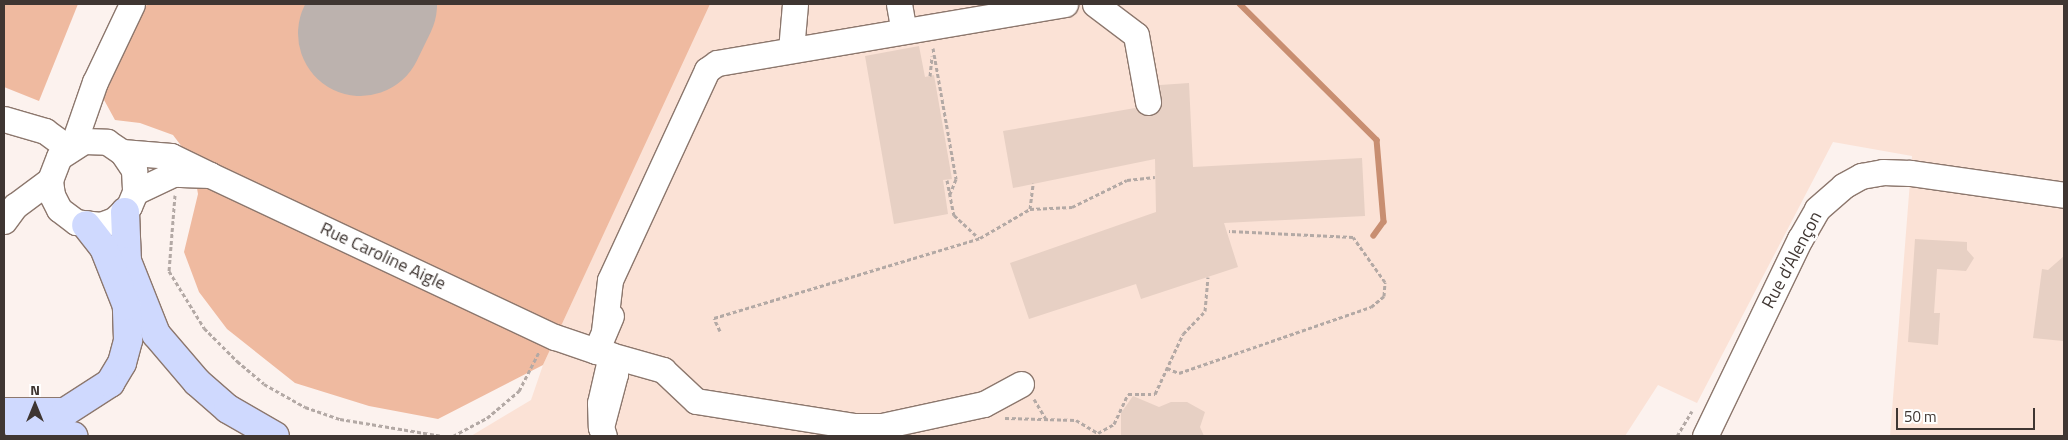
<!DOCTYPE html>
<meta charset="utf-8">
<style>
body{margin:0}
#map{position:relative;width:2068px;height:440px;overflow:hidden;background:#fcf2ee;font-family:"Titillium Web",sans-serif}
div>[style]{position:absolute}
.built>*{inset:0;background:#fbe2d6}
.green>*{inset:0;background:#efbaa0}
.stream>*{height:5.5px;margin:-2.75px;padding:0 2.75px;transform-origin:2.75px;border-radius:2.75px;background:#c88e71}
.runway>*{height:125px;margin:-62.5px;padding:0 62.5px;transform-origin:62.5px;border-radius:62.5px;background:#bcb2ae}
.building>*{inset:0;background:#e7d0c4}
.path>*{height:3px;margin-top:-1.5px;transform-origin:0;background:repeating-linear-gradient(90deg,#b3a9a5 0 4px,transparent 0 6.5px)}
.roads{filter:drop-shadow(1px 0 #8c776d) drop-shadow(-1px 0 #8c776d) drop-shadow(0 1px #8c776d) drop-shadow(0 -1px #8c776d)}
.minor>*{height:25px;margin:-12.5px;padding:0 12.5px;transform-origin:12.5px;border-radius:12.5px;background:#fff}
.major>*{height:28px;margin:-14px;padding:0 14px;transform-origin:14px;border-radius:14px;background:#cfd9fe}
span{translate:-50% -50%;white-space:nowrap;text-align:center;line-height:1.15;-webkit-text-stroke:5px #fff;paint-order:stroke}
.street-label{font-size:18px;color:#3f3632}
.frame{position:absolute;inset:0;border:5px solid #3f3632;pointer-events:none}
.north{position:absolute;left:10px;top:380px;width:50px;height:50px;-webkit-text-stroke:4px #fff;paint-order:stroke;rotate:0deg;font-size:14px;font-weight:700;line-height:20px;text-align:center;color:#3f3632}
.north::after{content:'';display:block;margin:auto;width:18px;height:22px;background:#3f3632;clip-path:polygon(50% 0,100% 100%,50% 72%,0 100%)}
.scale{position:absolute;left:1896px;top:408px;width:139px;height:22px;box-sizing:border-box;border:2px solid #3f3632;border-top:0;padding-left:6px;font-size:15px;line-height:18px;white-space:nowrap;color:#3f3632;-webkit-text-stroke:4px #fff;paint-order:stroke}
</style>
<div id="map">
<div class="built">
<i style="clip-path:polygon(709px 4px,2064px 4px,2064px 436px,1890px 436px,1912px 156px,1833px 142px,1697px 403px,1658px 385px,1625px 436px,471px 436px,531px 400px,543px 365px)"></i>
</div>
<div class="green">
<i style="clip-path:polygon(4px 4px,78px 4px,39px 101px,4px 87px)"></i>
<i style="clip-path:polygon(147px 4px,710px 4px,543px 365px,438px 419px,369px 406px,295px 383px,227px 329px,199px 292px,184px 252px,198px 194px,192px 160px,173px 135px,140px 123px,115px 120px,103px 98px)"></i>
</div>
<div class="stream">
<i style="left:1240px;top:4px;width:193px;rotate:44.8deg"></i>
<i style="left:1377px;top:140px;width:82px;rotate:85.1deg"></i>
<i style="left:1384px;top:222px;width:17px;rotate:126deg"></i>
</div>
<div class="runway">
<i style="left:360px;top:33px;width:32px;rotate:-64deg"></i>
</div>
<div class="building">
<i style="clip-path:polygon(919px 46px,925px 77px,934px 75px,952px 179px,943px 180px,948px 214px,894px 224px,865px 56px)"></i>
<i style="clip-path:polygon(1189px 83px,1193px 167px,1362px 158px,1365px 216px,1224px 223px,1238px 267px,1141px 299px,1136px 284px,1029px 319px,1010px 263px,1156px 212px,1155px 159px,1013px 188px,1003px 131px,1135px 108px,1143px 115px,1151px 116px,1162px 106px,1160px 85px)"></i>
<i style="clip-path:polygon(1915px 239px,1967px 242px,1967px 250px,1974px 258px,1966px 271px,1937px 269px,1934px 313px,1940px 313px,1938px 345px,1908px 342px)"></i>
<i style="clip-path:polygon(2064px 256px,2063px 341px,2033px 338px,2042px 269px,2048px 270px)"></i>
<i style="clip-path:polygon(1133px 396px,1159px 407px,1171px 402px,1187px 402px,1205px 412px,1200px 427px,1204px 436px,1121px 436px,1121px 413px)"></i>
</div>
<div class="path">
<i style="left:933px;top:48px;width:133px;rotate:80deg"></i>
<i style="left:956px;top:179px;width:16px;rotate:112deg"></i>
<i style="left:930px;top:76px;width:20px;rotate:-84deg"></i>
<i style="left:947px;top:180px;width:36px;rotate:79deg"></i>
<i style="left:954px;top:215px;width:34px;rotate:43deg"></i>
<i style="left:175px;top:195px;width:76px;rotate:94.5deg"></i>
<i style="left:169px;top:271px;width:67px;rotate:58.4deg"></i>
<i style="left:204px;top:328px;width:47px;rotate:45deg"></i>
<i style="left:237px;top:361px;width:35px;rotate:40deg"></i>
<i style="left:264px;top:384px;width:47px;rotate:29.3deg"></i>
<i style="left:305px;top:407px;width:37px;rotate:19deg"></i>
<i style="left:340px;top:419px;width:104px;rotate:9.4deg"></i>
<i style="left:1030px;top:209px;width:26px;rotate:-83deg"></i>
<i style="left:720px;top:331px;width:14px;rotate:-115deg"></i>
<i style="left:714px;top:318px;width:278px;rotate:-16.7deg"></i>
<i style="left:980px;top:238px;width:58px;rotate:-30.1deg"></i>
<i style="left:1030px;top:209px;width:42px;rotate:-2.7deg"></i>
<i style="left:1072px;top:207px;width:61px;rotate:-26.1deg"></i>
<i style="left:1127px;top:180px;width:28px;rotate:-6deg"></i>
<i style="left:1167px;top:368px;width:13px;rotate:23deg"></i>
<i style="left:1179px;top:373px;width:203px;rotate:-19deg"></i>
<i style="left:1371px;top:307px;width:17px;rotate:-40deg"></i>
<i style="left:1384px;top:296px;width:14px;rotate:-86deg"></i>
<i style="left:1385px;top:282px;width:55px;rotate:-125.4deg"></i>
<i style="left:1353px;top:237px;width:124px;rotate:-177.2deg"></i>
<i style="left:1034px;top:399px;width:23px;rotate:59deg"></i>
<i style="left:1005px;top:418px;width:71px;rotate:1.6deg"></i>
<i style="left:1076px;top:420px;width:26px;rotate:31deg"></i>
<i style="left:1098px;top:433px;width:18px;rotate:-29deg"></i>
<i style="left:1114px;top:424px;width:33px;rotate:-65deg"></i>
<i style="left:1128px;top:394px;width:27px"></i>
<i style="left:1155px;top:394px;width:66px;rotate:-65deg"></i>
<i style="left:1183px;top:334px;width:32px;rotate:-46deg"></i>
<i style="left:1205px;top:311px;width:34px;rotate:-85deg"></i>
<i style="left:453px;top:436px;width:38px;rotate:-28deg"></i>
<i style="left:487px;top:418px;width:42px;rotate:-40.2deg"></i>
<i style="left:519px;top:391px;width:44px;rotate:-62.9deg"></i>
<i style="left:1677px;top:436px;width:29px;rotate:-59deg"></i>
</div>
<div class="roads">
<div class="minor">
<i style="left:899px;top:4px;width:27px;rotate:80deg"></i>
<i style="left:1095px;top:4px;width:51px;rotate:37.1deg"></i>
<i style="left:1136px;top:35px;width:68px;rotate:79.8deg"></i>
<i style="left:791px;top:50px;width:46px;rotate:-85deg"></i>
<i style="left:4px;top:119px;width:43px;rotate:16.3deg"></i>
<i style="left:45px;top:131px;width:29px;rotate:36deg"></i>
<i style="left:73px;top:145px;width:67px;rotate:-70.8deg"></i>
<i style="left:95px;top:82px;width:86px;rotate:-64.6deg"></i>
<i style="left:122px;top:152px;width:22px;rotate:56deg"></i>
<i style="left:134px;top:170px;width:22px;rotate:87deg"></i>
<i style="left:135px;top:192px;width:15px;rotate:113deg"></i>
<i style="left:129px;top:206px;width:21px;rotate:137deg"></i>
<i style="left:114px;top:220px;width:15px;rotate:160deg"></i>
<i style="left:100px;top:225px;width:24px;rotate:-173deg"></i>
<i style="left:76px;top:222px;width:21px;rotate:-143deg"></i>
<i style="left:59px;top:209px;width:16px;rotate:-117deg"></i>
<i style="left:52px;top:195px;width:15px;rotate:-98deg"></i>
<i style="left:50px;top:180px;width:25px;rotate:-69deg"></i>
<i style="left:59px;top:157px;width:30px;rotate:-33deg"></i>
<i style="left:84px;top:141px;width:23px;rotate:2deg"></i>
<i style="left:107px;top:142px;width:18px;rotate:34deg"></i>
<i style="left:122px;top:152px;width:49px;rotate:4.7deg"></i>
<i style="left:171px;top:156px;width:43px;rotate:26deg"></i>
<i style="left:210px;top:175px;width:37px;rotate:-178deg"></i>
<i style="left:173px;top:174px;width:42px;rotate:154.7deg"></i>
<i style="left:210px;top:175px;width:381px;rotate:25.2deg"></i>
<i style="left:555px;top:337px;width:43px;rotate:18.9deg"></i>
<i style="left:596px;top:351px;width:38px;rotate:-67deg"></i>
<i style="left:4px;top:221px;width:19px;rotate:-54deg"></i>
<i style="left:15px;top:206px;width:44px;rotate:-36.6deg"></i>
<i style="left:604px;top:331px;width:51px;rotate:-83.3deg"></i>
<i style="left:610px;top:280px;width:231px;rotate:-65.2deg"></i>
<i style="left:707px;top:70px;width:12px;rotate:-35deg"></i>
<i style="left:717px;top:63px;width:353px;rotate:-9.6deg"></i>
<i style="left:596px;top:351px;width:70px;rotate:15.8deg"></i>
<i style="left:663px;top:370px;width:45px;rotate:43.2deg"></i>
<i style="left:696px;top:401px;width:159px;rotate:9deg"></i>
<i style="left:853px;top:426px;width:29px"></i>
<i style="left:882px;top:426px;width:104px;rotate:-12.2deg"></i>
<i style="left:984px;top:404px;width:42px;rotate:-28.4deg"></i>
<i style="left:601px;top:427px;width:55px;rotate:-75.2deg"></i>
<i style="left:615px;top:374px;width:19px;rotate:-102deg"></i>
<i style="left:611px;top:355px;width:49px;rotate:102.9deg"></i>
<i style="left:600px;top:403px;width:24px;rotate:88deg"></i>
<i style="left:601px;top:427px;width:9px;rotate:72deg"></i>
<i style="left:1705px;top:436px;width:219px;rotate:-64.3deg"></i>
<i style="left:1800px;top:239px;width:34px;rotate:-60deg"></i>
<i style="left:1817px;top:209px;width:35px;rotate:-41deg"></i>
<i style="left:1843px;top:186px;width:21px;rotate:-29deg"></i>
<i style="left:1861px;top:176px;width:22px;rotate:-10deg"></i>
<i style="left:1883px;top:172px;width:27px;rotate:2deg"></i>
<i style="left:1910px;top:173px;width:156px;rotate:8.1deg"></i>
</div>
<div class="major">
<i style="left:125px;top:212px;width:49px;rotate:87.7deg"></i>
<i style="left:127px;top:261px;width:79px;rotate:68.3deg"></i>
<i style="left:156px;top:334px;width:63px;rotate:49.5deg"></i>
<i style="left:197px;top:382px;width:41px;rotate:41.1deg"></i>
<i style="left:228px;top:409px;width:54px;rotate:29.9deg"></i>
<i style="left:4px;top:412px;width:61px"></i>
<i style="left:65px;top:412px;width:54px;rotate:-32.8deg"></i>
<i style="left:110px;top:383px;width:23px;rotate:-59deg"></i>
<i style="left:122px;top:363px;width:24px;rotate:-75deg"></i>
<i style="left:128px;top:340px;width:34px;rotate:-92deg"></i>
<i style="left:127px;top:306px;width:62px;rotate:-111.6deg"></i>
<i style="left:104px;top:248px;width:29px;rotate:-128deg"></i>
<i style="left:18px;top:428px;width:56px;rotate:8.3deg"></i>
</div>
</div>
<div class="street-label">
<span style="left:383px;top:256px;rotate:25deg">Rue Caroline Aigle</span>
<span style="left:1792px;top:260px;rotate:-62deg">Rue d’Alençon</span>
</div>
<div class="frame"></div>
<div class="north">N</div>
<div class="scale">50 m</div>
</div>
